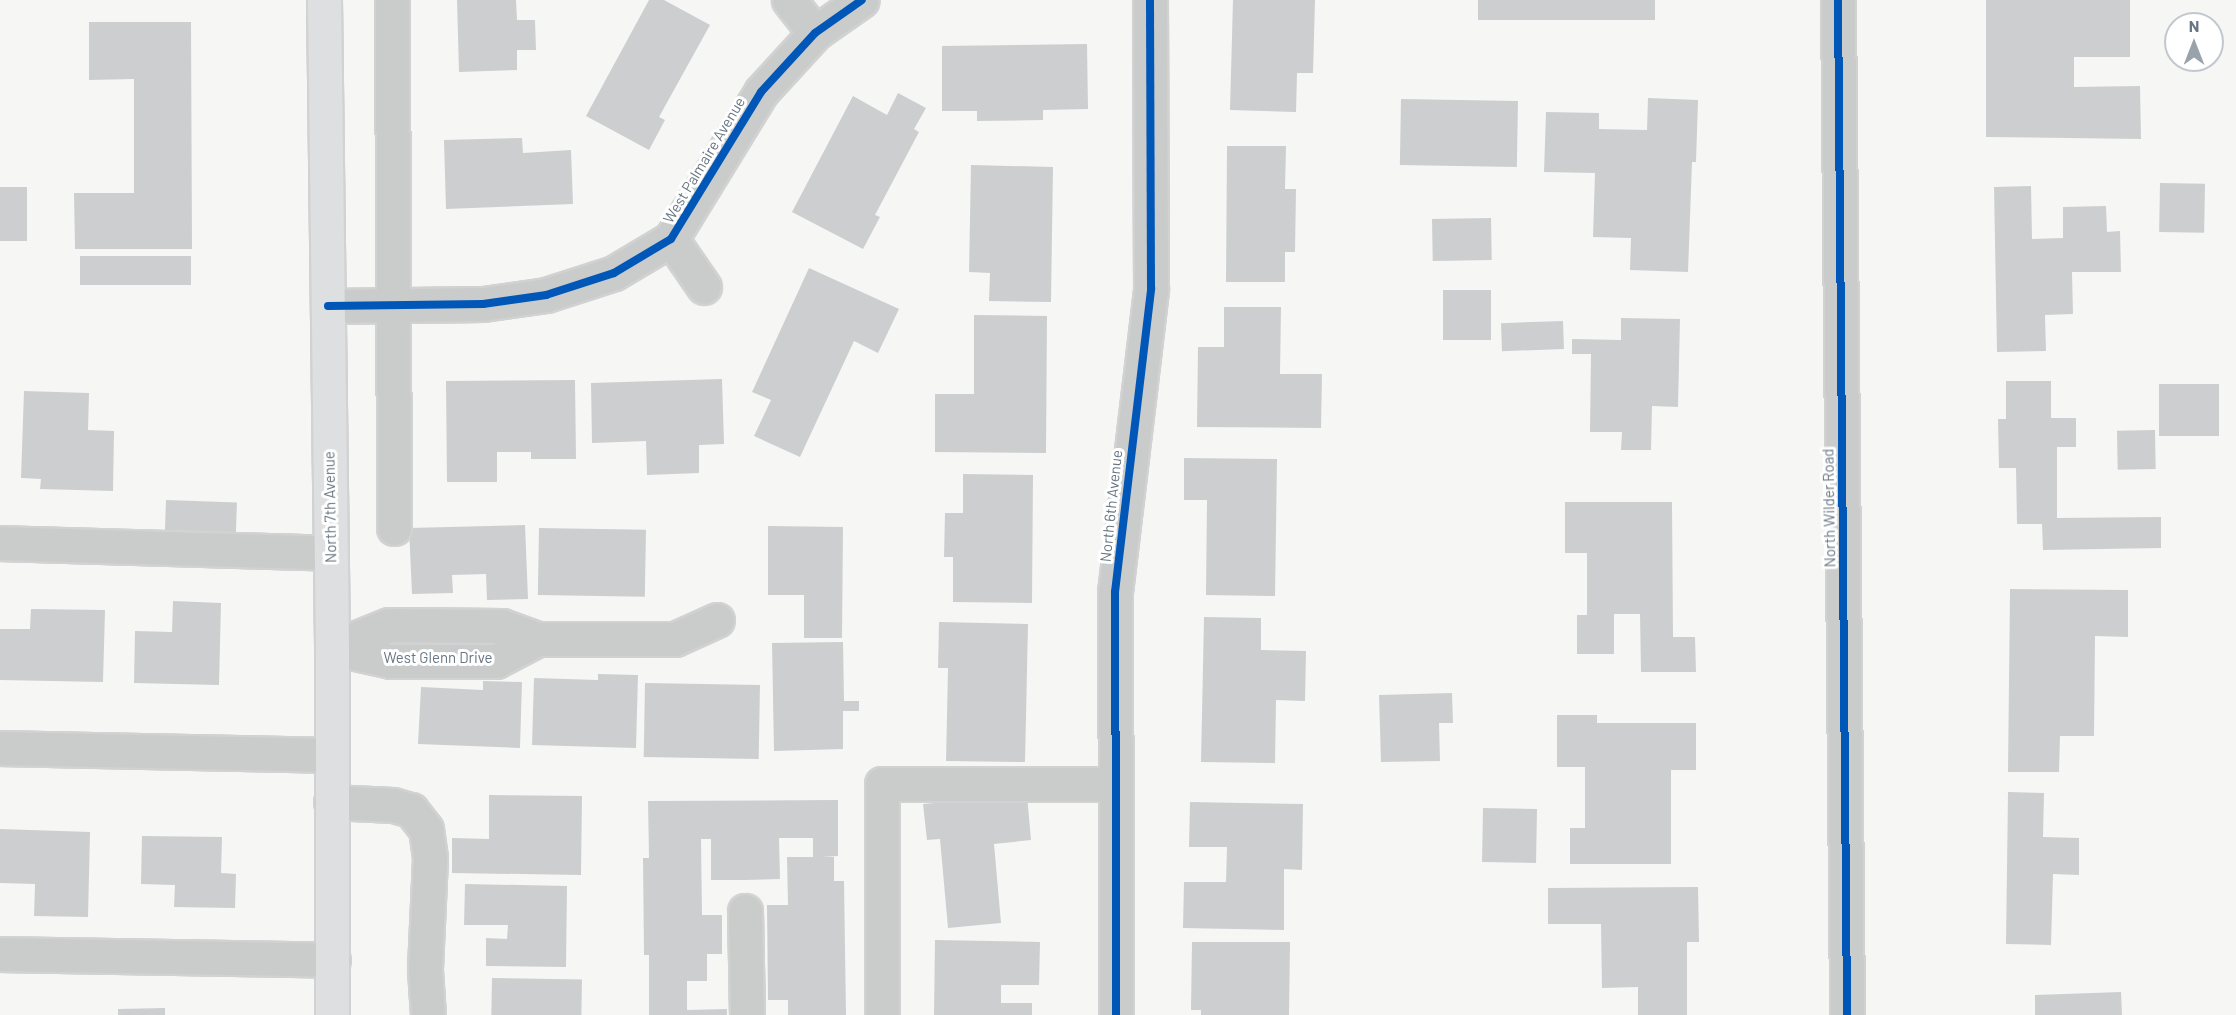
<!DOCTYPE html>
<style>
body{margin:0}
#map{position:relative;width:2236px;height:1015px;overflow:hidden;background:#f6f6f5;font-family:Barlow,sans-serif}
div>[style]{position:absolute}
.building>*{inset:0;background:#cdcecf;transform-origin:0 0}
.roads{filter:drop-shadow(2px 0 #d2d2d3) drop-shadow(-2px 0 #d2d2d3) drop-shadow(0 2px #d2d2d3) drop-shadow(0 -2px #d2d2d3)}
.minor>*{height:33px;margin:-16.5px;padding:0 16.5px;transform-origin:16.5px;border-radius:16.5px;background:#cacccc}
.major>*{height:33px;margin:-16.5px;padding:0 16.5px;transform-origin:16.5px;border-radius:16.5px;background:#dedfe0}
.cycleway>*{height:8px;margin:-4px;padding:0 4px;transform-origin:4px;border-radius:4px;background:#0057b8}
span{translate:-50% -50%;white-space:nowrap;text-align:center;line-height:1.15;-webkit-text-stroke:6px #fff;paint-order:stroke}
.street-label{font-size:15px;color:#677683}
.north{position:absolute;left:2164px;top:12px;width:60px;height:60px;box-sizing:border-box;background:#fff;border:2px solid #c2c8cd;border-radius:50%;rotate:0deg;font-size:16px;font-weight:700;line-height:24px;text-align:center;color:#677683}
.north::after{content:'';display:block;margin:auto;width:21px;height:27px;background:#99a3ab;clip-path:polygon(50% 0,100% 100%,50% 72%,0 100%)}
</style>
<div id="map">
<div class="building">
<i style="clip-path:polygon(457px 0,516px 0,517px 20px,535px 20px,536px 50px,517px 50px,517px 70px,459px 72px)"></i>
<i style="clip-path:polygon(649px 0,664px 0,710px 25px,659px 117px,665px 120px,649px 150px,586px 116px)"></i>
<i style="clip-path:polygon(1233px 0,1315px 0,1313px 73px,1297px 73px,1296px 112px,1230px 110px)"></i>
<i style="left:1478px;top:0;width:177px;height:20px"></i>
<i style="clip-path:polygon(1986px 0,2130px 0,2130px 57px,2074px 57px,2074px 87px,2140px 86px,2141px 139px,1986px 137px)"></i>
<i style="clip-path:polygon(89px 22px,191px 22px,192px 249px,75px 249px,74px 193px,134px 193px,134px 79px,89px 80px)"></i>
<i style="clip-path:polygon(1087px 44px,1088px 109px,1043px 110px,1043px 120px,977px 121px,977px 111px,942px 111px,942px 46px)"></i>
<i style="clip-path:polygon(898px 93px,926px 108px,914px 129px,919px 132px,875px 215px,880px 217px,863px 249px,792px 212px,853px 96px,887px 115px)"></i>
<i style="clip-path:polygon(1648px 98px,1698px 100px,1696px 162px,1692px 162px,1688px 272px,1630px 270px,1631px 238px,1593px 237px,1595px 173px,1544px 172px,1546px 112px,1599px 113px,1599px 129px,1647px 130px)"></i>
<i style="left:1401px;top:99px;width:117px;height:66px;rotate:1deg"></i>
<i style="clip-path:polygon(522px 138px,523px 153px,571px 150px,573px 204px,446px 209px,444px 140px)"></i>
<i style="clip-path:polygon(1227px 146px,1286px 146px,1285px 189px,1296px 189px,1295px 252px,1285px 252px,1285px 282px,1226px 282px)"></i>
<i style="clip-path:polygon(971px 165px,1053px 167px,1051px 302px,989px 301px,990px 273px,969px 272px)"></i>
<i style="left:2160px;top:183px;width:45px;height:49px;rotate:1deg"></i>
<i style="clip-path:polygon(2031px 186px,2032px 239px,2063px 238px,2063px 207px,2106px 206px,2107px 232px,2120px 231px,2121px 272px,2072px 272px,2073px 314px,2045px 315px,2046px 351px,1997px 352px,1994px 187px)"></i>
<i style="left:0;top:187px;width:27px;height:54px"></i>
<i style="left:1491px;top:218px;width:42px;height:59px;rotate:89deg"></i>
<i style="left:80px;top:256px;width:111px;height:29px"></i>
<i style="clip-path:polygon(809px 268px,899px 309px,878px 353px,854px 341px,800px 457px,754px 436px,771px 400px,752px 392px)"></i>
<i style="left:1443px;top:290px;width:48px;height:50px"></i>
<i style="clip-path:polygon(1224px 307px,1281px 307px,1280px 374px,1322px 374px,1321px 428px,1197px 427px,1198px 347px,1224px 347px)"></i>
<i style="clip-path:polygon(974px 315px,1047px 316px,1046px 453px,935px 452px,935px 394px,974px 394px)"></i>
<i style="clip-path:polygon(1621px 318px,1680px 319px,1678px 407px,1652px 406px,1651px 450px,1621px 450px,1622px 432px,1590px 432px,1591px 354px,1572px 354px,1572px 339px,1621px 340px)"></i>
<i style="left:1563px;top:321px;width:28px;height:62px;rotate:88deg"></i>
<i style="clip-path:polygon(722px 379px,724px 444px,699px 445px,699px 473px,647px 475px,646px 441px,592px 443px,591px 383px)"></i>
<i style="clip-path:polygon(575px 380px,576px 459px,531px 459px,531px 452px,497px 452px,497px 482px,447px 482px,446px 381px)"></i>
<i style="clip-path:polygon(2006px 381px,2051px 381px,2051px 418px,2076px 418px,2076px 447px,2057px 447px,2057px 518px,2161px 517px,2161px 548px,2043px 550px,2042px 524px,2017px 524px,2016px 468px,1999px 468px,1998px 419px,2006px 419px)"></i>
<i style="left:2159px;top:384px;width:60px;height:52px"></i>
<i style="clip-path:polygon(24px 391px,89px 393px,88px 430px,114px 431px,113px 491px,40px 489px,41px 479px,21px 478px)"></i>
<i style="left:2155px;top:430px;width:39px;height:38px;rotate:89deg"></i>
<i style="clip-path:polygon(1184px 458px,1277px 459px,1275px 596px,1206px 595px,1207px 500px,1184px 500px)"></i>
<i style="clip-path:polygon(963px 474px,1033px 475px,1032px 603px,953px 602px,953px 557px,944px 557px,945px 513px,963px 513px)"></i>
<i style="left:166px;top:500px;width:71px;height:38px;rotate:2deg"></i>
<i style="clip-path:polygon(1565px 502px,1672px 502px,1673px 637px,1695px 637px,1696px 672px,1641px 672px,1640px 614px,1614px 614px,1614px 654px,1577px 654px,1577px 615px,1587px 615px,1587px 553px,1565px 553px)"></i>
<i style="clip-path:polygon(525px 525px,528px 599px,487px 600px,486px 574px,452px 575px,453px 593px,412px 594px,409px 528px)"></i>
<i style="clip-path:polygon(768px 526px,843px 527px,842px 638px,804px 638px,804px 595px,768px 595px)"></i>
<i style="left:539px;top:528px;width:107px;height:67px;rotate:1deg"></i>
<i style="clip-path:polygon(2010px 589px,2128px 590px,2128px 637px,2095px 636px,2094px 736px,2060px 736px,2059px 772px,2008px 772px)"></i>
<i style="clip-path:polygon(173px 601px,221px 603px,219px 685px,134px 683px,135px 631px,172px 632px)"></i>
<i style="clip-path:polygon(31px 609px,105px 610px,103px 682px,0 680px,0 629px,30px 629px)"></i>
<i style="clip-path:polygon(1204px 617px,1261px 618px,1261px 650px,1306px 651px,1305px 701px,1276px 700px,1275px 763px,1201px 762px)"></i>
<i style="clip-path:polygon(939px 622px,1028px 624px,1025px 762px,946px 761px,948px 668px,938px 668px)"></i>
<i style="clip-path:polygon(843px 642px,844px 701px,859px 701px,859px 711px,843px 711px,843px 749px,774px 751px,772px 643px)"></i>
<i style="clip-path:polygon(598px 674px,638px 675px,636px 748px,532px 745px,534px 678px,598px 680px)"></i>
<i style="clip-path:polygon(483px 681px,522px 682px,520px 748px,418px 744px,421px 687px,483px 690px)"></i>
<i style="left:645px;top:683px;width:115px;height:74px;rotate:1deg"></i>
<i style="clip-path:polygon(1452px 693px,1453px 723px,1439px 723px,1440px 761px,1381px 762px,1379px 695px)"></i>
<i style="clip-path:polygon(1557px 715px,1597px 715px,1597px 723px,1696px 723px,1696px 770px,1671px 770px,1671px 864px,1570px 864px,1570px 828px,1585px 828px,1585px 767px,1557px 767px)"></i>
<i style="clip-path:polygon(2008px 792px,2044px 793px,2043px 837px,2079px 838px,2079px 875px,2053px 874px,2051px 945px,2006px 944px)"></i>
<i style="clip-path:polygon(489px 795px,582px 796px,581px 875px,452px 873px,452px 838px,489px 839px)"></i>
<i style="clip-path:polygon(1027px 795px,1031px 840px,994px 844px,1001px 923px,948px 928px,940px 839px,927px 840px,923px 804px)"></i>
<i style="clip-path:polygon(838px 800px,838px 856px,822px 857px,834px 857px,834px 881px,844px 881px,846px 1015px,788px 1015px,788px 1000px,768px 1000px,767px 905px,788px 905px,787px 857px,813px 857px,813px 838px,779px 838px,780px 879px,744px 880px,711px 880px,711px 839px,701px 839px,702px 915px,722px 915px,722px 954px,707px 954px,707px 981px,687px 981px,687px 1010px,727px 1009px,727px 1015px,649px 1015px,649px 955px,644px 955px,643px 858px,649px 858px,648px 801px)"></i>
<i style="clip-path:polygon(1190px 802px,1303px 804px,1302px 870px,1284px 869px,1284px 930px,1183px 928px,1184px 882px,1226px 882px,1227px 847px,1189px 847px)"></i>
<i style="left:1483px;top:808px;width:54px;height:54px;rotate:1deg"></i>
<i style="clip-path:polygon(0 829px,90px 832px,88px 917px,34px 916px,35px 884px,0 883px)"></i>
<i style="clip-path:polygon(142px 836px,222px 837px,221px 873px,236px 874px,235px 908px,174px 907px,175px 885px,141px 884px)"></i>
<i style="clip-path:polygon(465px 884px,567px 886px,566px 967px,486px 966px,486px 938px,507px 939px,508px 925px,464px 925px)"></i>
<i style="clip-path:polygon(1698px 887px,1699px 942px,1687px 942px,1687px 1015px,1638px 1015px,1638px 987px,1602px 988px,1601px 924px,1548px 924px,1548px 888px)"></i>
<i style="clip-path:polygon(935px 940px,1040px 942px,1039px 985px,1001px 985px,1001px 1003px,1032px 1003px,1032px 1015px,934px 1015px)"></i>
<i style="clip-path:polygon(1192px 942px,1290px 942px,1289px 1015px,1201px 1015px,1201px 1010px,1191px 1010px)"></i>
<i style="left:492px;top:978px;width:90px;height:37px;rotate:1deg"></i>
<i style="clip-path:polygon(2121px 992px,2122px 1015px,2035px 1015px,2035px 995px)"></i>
<i style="clip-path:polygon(165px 1008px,165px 1015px,118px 1015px,118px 1009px)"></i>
</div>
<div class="roads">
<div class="minor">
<i style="left:392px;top:0;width:528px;rotate:89.78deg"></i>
<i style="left:789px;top:0;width:42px;rotate:51.8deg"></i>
<i style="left:1838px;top:0;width:1015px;rotate:89.49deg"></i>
<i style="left:671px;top:239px;width:58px;rotate:55.5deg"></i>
<i style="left:328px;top:306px;width:155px;rotate:-0.7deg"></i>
<i style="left:483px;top:304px;width:64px;rotate:-8.1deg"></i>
<i style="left:546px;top:295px;width:71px;rotate:-17.9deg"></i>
<i style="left:614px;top:273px;width:66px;rotate:-30.8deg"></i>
<i style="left:671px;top:239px;width:172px;rotate:-58.5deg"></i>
<i style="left:761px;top:92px;width:80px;rotate:-47.5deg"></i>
<i style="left:815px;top:33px;width:57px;rotate:-35.1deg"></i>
<i style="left:0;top:543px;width:330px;rotate:1.7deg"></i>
<i style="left:332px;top:648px;width:61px;rotate:-22deg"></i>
<i style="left:389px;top:625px;width:113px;rotate:0.5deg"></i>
<i style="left:502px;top:626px;width:38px;rotate:20deg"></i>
<i style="left:538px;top:639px;width:137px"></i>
<i style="left:675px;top:639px;width:46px;rotate:-24.3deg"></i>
<i style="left:332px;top:648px;width:60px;rotate:12.4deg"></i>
<i style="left:391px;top:661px;width:105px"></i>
<i style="left:496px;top:661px;width:47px;rotate:-27.6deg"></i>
<i style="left:0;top:748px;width:331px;rotate:1.2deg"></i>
<i style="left:331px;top:802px;width:62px;rotate:2.8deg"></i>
<i style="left:393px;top:805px;width:19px;rotate:16deg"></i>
<i style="left:411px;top:810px;width:24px;rotate:52deg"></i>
<i style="left:426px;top:829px;width:29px;rotate:82deg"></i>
<i style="left:430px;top:858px;width:112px;rotate:92.6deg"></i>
<i style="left:425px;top:970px;width:45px;rotate:86.2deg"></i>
<i style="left:745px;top:911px;width:104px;rotate:88.9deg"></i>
<i style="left:0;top:954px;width:333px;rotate:1deg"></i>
<i style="left:882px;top:1015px;width:231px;rotate:-90deg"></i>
<i style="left:882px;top:784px;width:232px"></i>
<i style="left:1116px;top:1015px;width:423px;rotate:-90.1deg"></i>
<i style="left:1115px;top:592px;width:306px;rotate:-83.2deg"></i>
<i style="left:1151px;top:288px;width:288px;rotate:-90.2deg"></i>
</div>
<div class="major">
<i style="left:324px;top:0;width:648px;rotate:89.29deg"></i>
<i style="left:332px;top:648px;width:367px;rotate:90deg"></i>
</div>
</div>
<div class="cycleway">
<i style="left:1838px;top:0;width:1015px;rotate:89.49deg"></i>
<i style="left:328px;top:306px;width:155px;rotate:-0.7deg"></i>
<i style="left:483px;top:304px;width:64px;rotate:-8.1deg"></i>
<i style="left:546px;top:295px;width:71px;rotate:-17.9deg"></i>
<i style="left:614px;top:273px;width:66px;rotate:-30.8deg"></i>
<i style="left:671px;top:239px;width:172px;rotate:-58.5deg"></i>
<i style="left:761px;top:92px;width:80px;rotate:-47.5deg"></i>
<i style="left:815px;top:33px;width:57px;rotate:-35.1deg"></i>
<i style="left:1116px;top:1015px;width:423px;rotate:-90.1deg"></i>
<i style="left:1115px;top:592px;width:306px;rotate:-83.2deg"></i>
<i style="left:1151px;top:288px;width:288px;rotate:-90.2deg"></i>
</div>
<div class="street-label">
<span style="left:704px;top:160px;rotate:-59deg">West Palmaire Avenue</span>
<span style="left:1111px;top:506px;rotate:-84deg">North 6th Avenue</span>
<span style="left:330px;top:507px;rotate:-91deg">North 7th Avenue</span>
<span style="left:1829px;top:508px;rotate:-91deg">North Wilder Road</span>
<span style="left:438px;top:658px">West Glenn Drive</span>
</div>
<div class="north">N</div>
</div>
